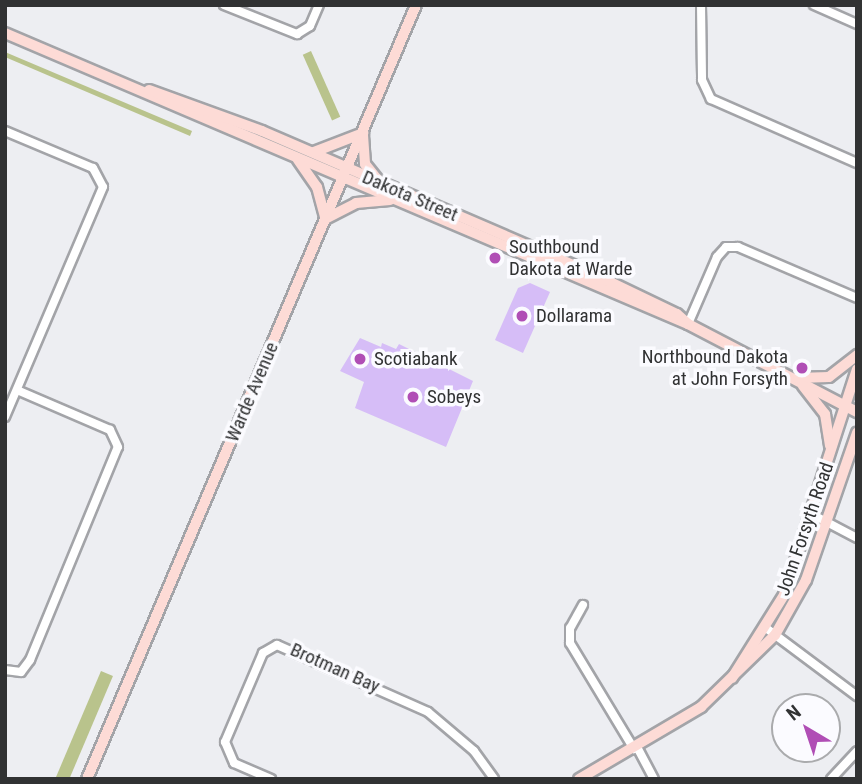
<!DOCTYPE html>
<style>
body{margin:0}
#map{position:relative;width:862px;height:784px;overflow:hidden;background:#edeef2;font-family:"Roboto Condensed",sans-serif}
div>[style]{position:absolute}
.green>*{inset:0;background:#b9c38c;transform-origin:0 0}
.building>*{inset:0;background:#d6bdf7}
.roads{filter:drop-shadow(2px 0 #a3a4a8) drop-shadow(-2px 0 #a3a4a8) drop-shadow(0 2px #a3a4a8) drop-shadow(0 -2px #a3a4a8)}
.street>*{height:8px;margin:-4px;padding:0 4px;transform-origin:4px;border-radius:4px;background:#fff}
.secondary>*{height:10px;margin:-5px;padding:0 5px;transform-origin:5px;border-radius:5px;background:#fddbd6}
.dots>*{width:19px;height:19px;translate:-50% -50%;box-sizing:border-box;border:4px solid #fbfbff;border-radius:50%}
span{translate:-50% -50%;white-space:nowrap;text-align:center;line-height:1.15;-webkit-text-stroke:7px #fbfbff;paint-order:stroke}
.street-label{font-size:19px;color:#313233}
.poi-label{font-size:19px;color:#313233}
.left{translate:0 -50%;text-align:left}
.right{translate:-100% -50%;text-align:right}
.frame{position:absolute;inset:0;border:7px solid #313233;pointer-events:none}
.north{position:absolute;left:771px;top:693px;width:70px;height:70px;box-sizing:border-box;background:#fbfbff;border:2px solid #aaabad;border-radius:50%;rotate:321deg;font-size:19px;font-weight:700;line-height:28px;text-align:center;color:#313233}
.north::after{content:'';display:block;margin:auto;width:24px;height:32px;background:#b04eb5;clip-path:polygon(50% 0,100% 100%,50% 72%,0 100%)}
</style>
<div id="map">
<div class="green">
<i style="left:311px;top:51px;width:72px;height:9px;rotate:66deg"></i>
<i style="clip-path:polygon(5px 52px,192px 131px,190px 136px,5px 57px)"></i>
<i style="left:101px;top:671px;width:13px;height:117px;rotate:23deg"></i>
</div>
<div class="building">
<i style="clip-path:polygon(530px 283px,550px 292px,523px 353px,495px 340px,518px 288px)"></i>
<i style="clip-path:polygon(360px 338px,381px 347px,382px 343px,396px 349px,399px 344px,473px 381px,446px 447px,355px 408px,364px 382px,340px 371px)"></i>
</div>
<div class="roads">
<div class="street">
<i style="left:224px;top:5px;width:79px;rotate:21.7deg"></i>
<i style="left:297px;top:34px;width:15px;rotate:-32deg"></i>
<i style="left:310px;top:26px;width:23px;rotate:-67deg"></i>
<i style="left:701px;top:5px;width:75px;rotate:89.2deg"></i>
<i style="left:702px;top:80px;width:21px;rotate:65deg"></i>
<i style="left:711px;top:99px;width:159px;rotate:23.7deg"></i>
<i style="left:814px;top:5px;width:47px;rotate:23.8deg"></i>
<i style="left:5px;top:131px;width:95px;rotate:22.8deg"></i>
<i style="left:93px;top:168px;width:21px;rotate:62deg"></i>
<i style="left:103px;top:187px;width:250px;rotate:113.1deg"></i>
<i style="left:688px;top:324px;width:73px;rotate:-66.6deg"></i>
<i style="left:717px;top:257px;width:13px;rotate:-48deg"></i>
<i style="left:726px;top:247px;width:12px"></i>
<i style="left:738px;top:247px;width:129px;rotate:23.2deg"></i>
<i style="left:819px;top:518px;width:43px;rotate:27.8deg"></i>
<i style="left:583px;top:605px;width:26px;rotate:119deg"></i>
<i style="left:570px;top:628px;width:15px;rotate:90deg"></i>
<i style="left:570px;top:643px;width:124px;rotate:58.9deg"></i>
<i style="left:766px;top:628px;width:114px;rotate:36.8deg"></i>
<i style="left:5px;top:670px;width:16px;rotate:7deg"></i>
<i style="left:21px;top:672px;width:15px;rotate:-53deg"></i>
<i style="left:30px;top:660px;width:230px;rotate:-67.6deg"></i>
<i style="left:118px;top:447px;width:19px;rotate:-115deg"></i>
<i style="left:110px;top:430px;width:101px;rotate:-156.7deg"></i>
<i style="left:637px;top:747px;width:36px;rotate:62deg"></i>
<i style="left:271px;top:779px;width:40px;rotate:-156.6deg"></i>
<i style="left:234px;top:763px;width:23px;rotate:-113deg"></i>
<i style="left:225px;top:742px;width:97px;rotate:-66.9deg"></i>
<i style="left:263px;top:653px;width:16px;rotate:-30deg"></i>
<i style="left:277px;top:645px;width:165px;rotate:23.9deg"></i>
<i style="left:428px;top:712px;width:60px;rotate:40.3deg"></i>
<i style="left:474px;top:751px;width:34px;rotate:54deg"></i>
<i style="left:831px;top:779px;width:38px;rotate:-47deg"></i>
</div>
<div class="secondary">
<i style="left:5px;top:33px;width:742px;rotate:23.08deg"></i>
<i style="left:688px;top:324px;width:191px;rotate:27.5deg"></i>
<i style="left:149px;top:90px;width:120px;rotate:19.9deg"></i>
<i style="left:262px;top:131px;width:349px;rotate:23.3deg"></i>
<i style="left:583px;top:269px;width:104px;rotate:25.6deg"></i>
<i style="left:677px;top:314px;width:15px;rotate:42deg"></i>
<i style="left:363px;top:135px;width:29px;rotate:86deg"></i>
<i style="left:365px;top:164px;width:22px;rotate:51deg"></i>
<i style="left:314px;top:152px;width:53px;rotate:-21.2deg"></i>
<i style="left:298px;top:160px;width:33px;rotate:55deg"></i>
<i style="left:317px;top:187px;width:31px;rotate:75deg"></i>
<i style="left:325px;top:219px;width:35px;rotate:-27deg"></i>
<i style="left:356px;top:203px;width:34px;rotate:-5deg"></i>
<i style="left:798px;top:378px;width:31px;rotate:-2deg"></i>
<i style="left:829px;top:377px;width:36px;rotate:-38deg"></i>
<i style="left:803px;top:386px;width:36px;rotate:52deg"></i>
<i style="left:825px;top:414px;width:32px;rotate:81deg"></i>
<i style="left:732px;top:678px;width:98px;rotate:-57.9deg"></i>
<i style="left:784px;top:595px;width:237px;rotate:-72.1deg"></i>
<i style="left:87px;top:779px;width:841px;rotate:-66.97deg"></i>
<i style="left:579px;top:779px;width:142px;rotate:-30.5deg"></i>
<i style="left:701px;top:707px;width:103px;rotate:-44.2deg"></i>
<i style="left:775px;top:635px;width:63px;rotate:-60.6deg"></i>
<i style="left:806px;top:580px;width:156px;rotate:-70.9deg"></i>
</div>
</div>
<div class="dots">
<i style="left:495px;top:258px;background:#b04eb5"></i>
<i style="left:522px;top:316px;background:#b04eb5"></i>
<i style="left:360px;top:359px;background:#b04eb5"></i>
<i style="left:802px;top:368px;background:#b04eb5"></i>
<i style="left:413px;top:397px;background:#b04eb5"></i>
</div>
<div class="street-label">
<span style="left:410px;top:196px;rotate:23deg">Dakota Street</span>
<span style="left:252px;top:392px;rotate:-67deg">Warde Avenue</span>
<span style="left:805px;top:529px;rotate:-71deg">John Forsyth Road</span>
<span style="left:335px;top:668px;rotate:24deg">Brotman Bay</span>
</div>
<div class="poi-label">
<span class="left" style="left:509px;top:258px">Southbound<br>Dakota at Warde</span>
<span class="left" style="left:536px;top:316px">Dollarama</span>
<span class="right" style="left:788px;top:368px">Northbound Dakota<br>at John Forsyth</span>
<span class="left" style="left:374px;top:359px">Scotiabank</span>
<span class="left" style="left:427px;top:397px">Sobeys</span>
</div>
<div class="frame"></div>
<div class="north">N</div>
</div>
